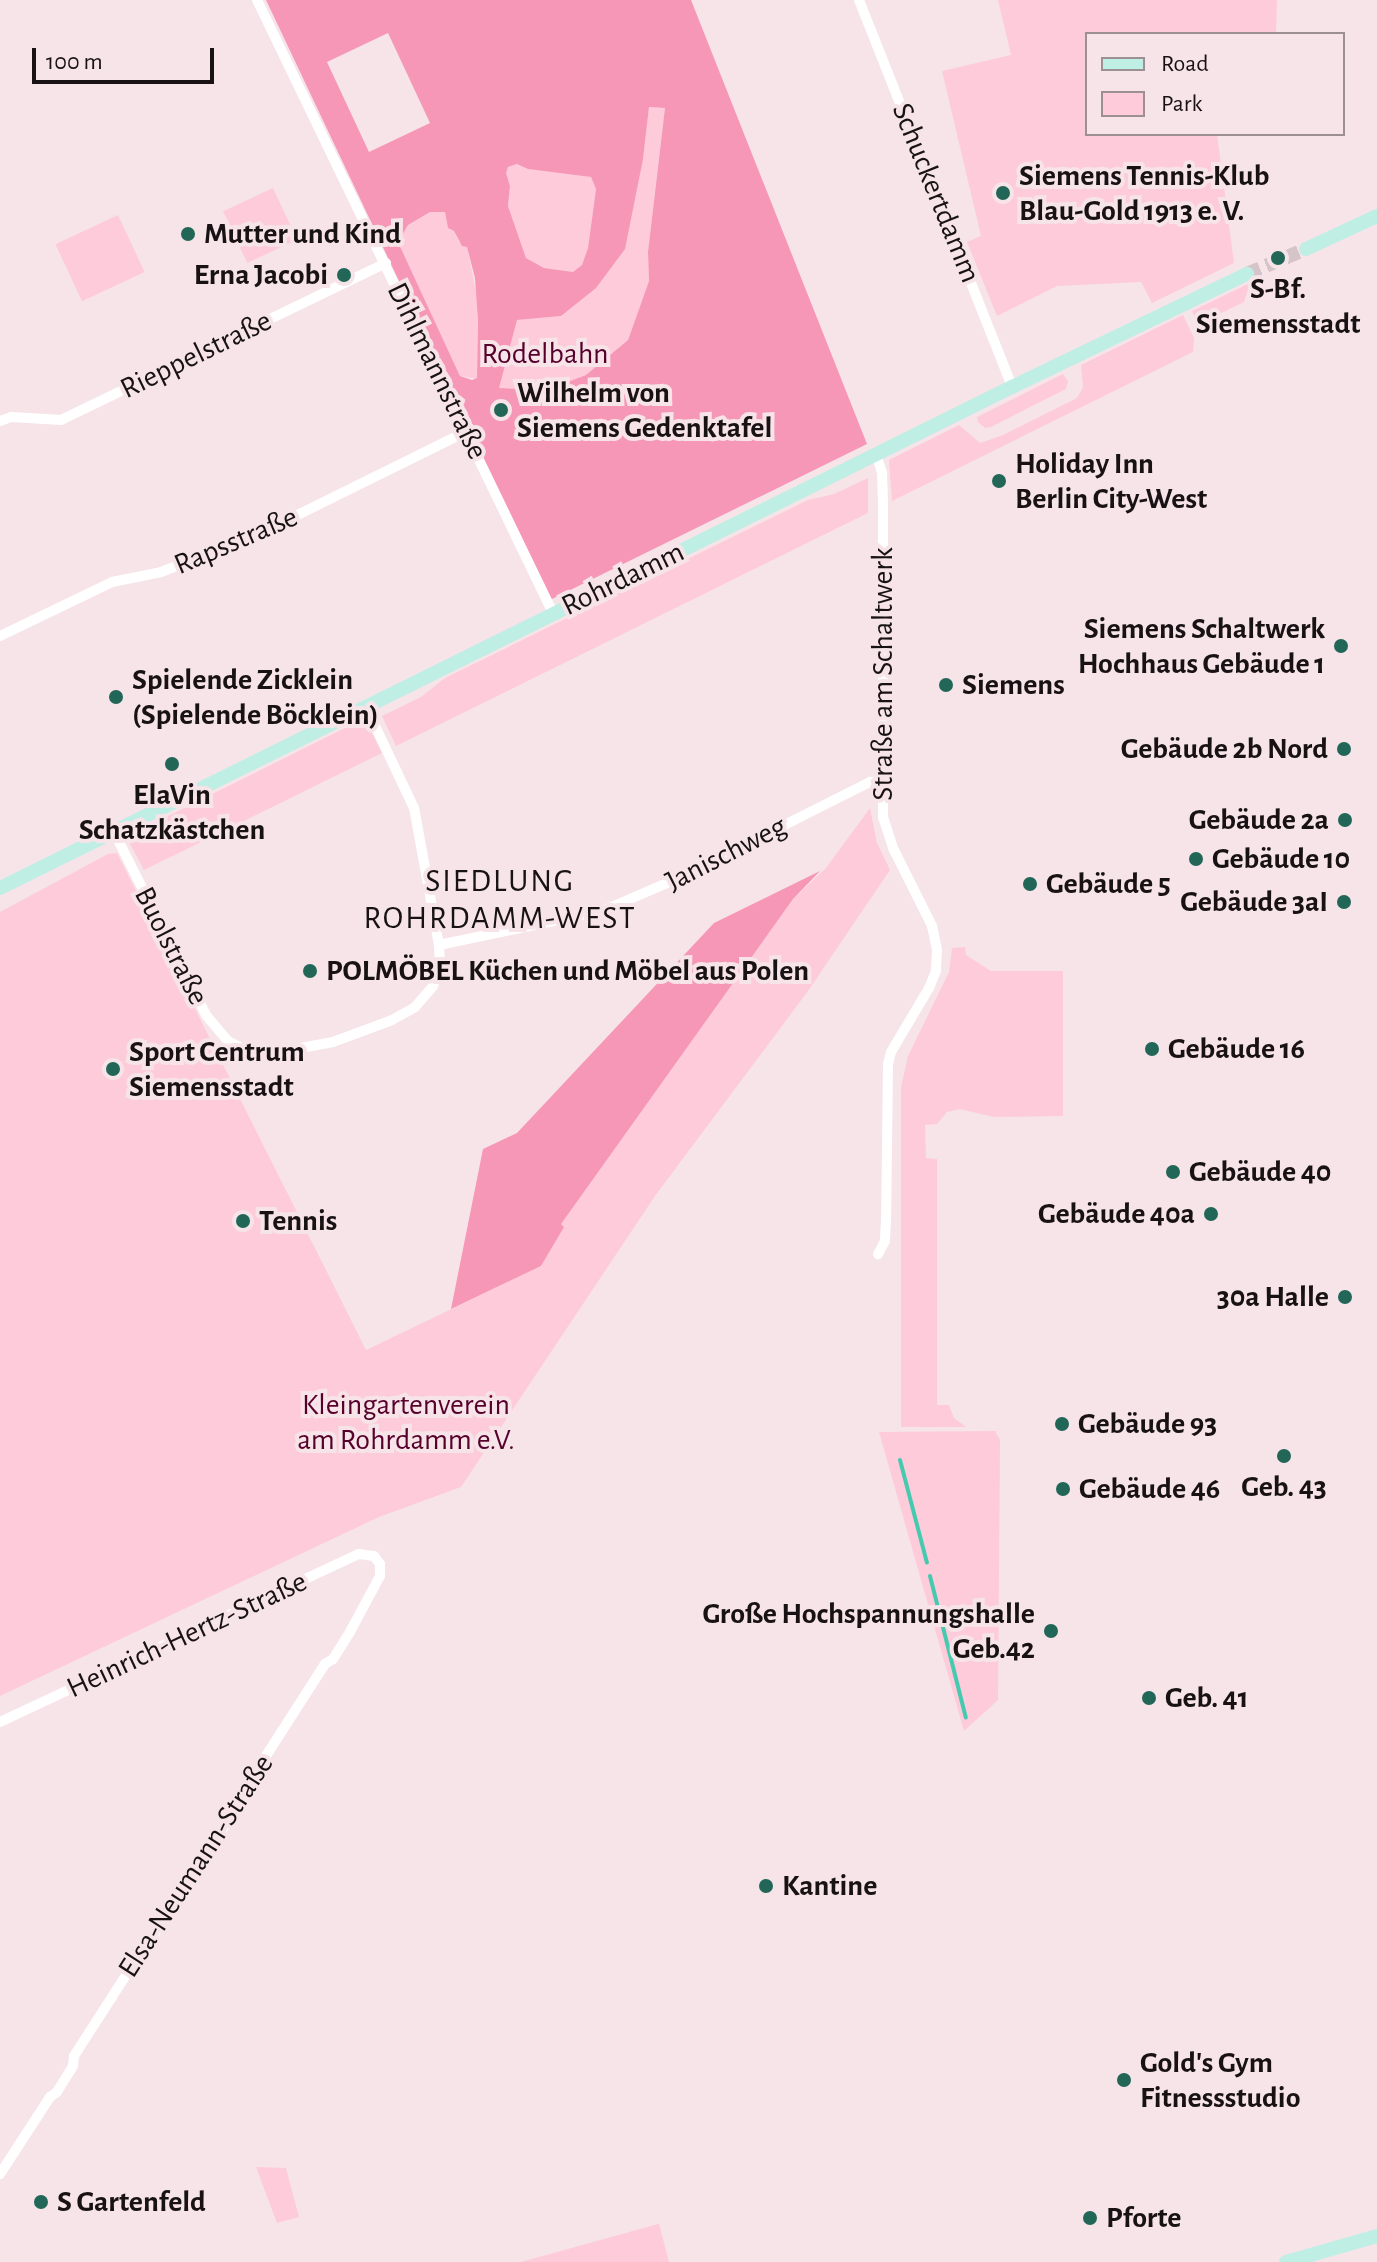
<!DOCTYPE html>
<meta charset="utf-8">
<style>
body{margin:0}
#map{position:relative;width:1377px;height:2262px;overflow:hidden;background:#f6e4e9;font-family:"Alegreya Sans",sans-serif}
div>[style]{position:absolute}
.green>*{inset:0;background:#fecbda;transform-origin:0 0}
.forest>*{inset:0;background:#f797b7}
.stream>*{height:4px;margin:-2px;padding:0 2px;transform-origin:2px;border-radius:2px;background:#46caaf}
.secondary-tunnel>*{height:14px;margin-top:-7px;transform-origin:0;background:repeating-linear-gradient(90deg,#d5c4c9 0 14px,transparent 0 21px)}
.street>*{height:10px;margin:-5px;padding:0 5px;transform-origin:5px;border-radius:5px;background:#fff}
.secondary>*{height:14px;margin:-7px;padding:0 7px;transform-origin:7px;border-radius:7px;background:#bfeee5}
.dots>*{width:22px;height:22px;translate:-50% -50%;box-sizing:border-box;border:4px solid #f6e4e9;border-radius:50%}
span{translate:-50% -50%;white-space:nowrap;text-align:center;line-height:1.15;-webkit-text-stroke:8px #f6e4e9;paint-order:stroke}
.poi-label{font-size:30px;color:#181214;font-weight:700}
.left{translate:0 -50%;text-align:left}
.right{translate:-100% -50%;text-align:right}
.street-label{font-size:30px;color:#181214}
.park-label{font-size:30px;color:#56002b}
.neighbourhood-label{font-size:32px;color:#181214;letter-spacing:2px}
.legend{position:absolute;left:1085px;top:32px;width:260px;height:104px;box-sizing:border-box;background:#f6e4e9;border:2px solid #9d9094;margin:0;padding:10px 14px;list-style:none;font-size:24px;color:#181214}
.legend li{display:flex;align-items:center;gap:16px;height:40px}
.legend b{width:40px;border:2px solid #9d9094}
.scale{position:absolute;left:32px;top:48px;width:182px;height:36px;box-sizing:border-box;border:4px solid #181214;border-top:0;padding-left:10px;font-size:24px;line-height:28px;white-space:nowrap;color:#181214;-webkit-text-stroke:6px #f6e4e9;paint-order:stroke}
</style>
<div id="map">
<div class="green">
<i style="clip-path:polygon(998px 0,1277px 0,1276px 34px,1087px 34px,1087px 134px,1217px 134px,1234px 263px,1152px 303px,1141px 282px,1057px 286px,997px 316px,967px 242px,981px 236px,942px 71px,1011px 55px)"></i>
<i style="clip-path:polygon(649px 107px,665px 108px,648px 252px,649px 281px,628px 340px,586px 375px,547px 391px,498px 388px,517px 320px,562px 316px,643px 159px)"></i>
<i style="clip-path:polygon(517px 164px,529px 169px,591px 177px,596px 189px,588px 248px,582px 265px,573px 272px,544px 268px,526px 258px,508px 206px,510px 186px,505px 173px,508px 167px)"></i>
<i style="left:273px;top:188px;width:57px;height:55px;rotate:65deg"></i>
<i style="clip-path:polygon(430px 212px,445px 212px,448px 228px,454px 231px,459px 242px,467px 246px,478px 302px,477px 379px,460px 376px,398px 242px,408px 225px)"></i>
<i style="left:118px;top:215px;width:63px;height:69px;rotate:65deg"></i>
<i style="clip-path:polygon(1250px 283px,1244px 302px,1209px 319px,1207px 329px,1198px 326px,1192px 311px)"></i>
<i style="clip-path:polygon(1183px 315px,1194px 338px,1193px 352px,892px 501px,889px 460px,959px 425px,980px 443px,1003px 435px,1077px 398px,1083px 387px,1081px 365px)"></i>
<i style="clip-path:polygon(1063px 374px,1068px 381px,1066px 389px,991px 427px,985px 428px,978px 422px,977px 417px)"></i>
<i style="clip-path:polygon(868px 478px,868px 513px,396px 746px,382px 716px,421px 697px,445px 678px,808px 500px,834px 494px)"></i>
<i style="clip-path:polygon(359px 721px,367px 723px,382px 753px,144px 870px,130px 844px,134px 833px)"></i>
<i style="clip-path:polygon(870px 808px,877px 843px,890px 870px,808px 991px,655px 1196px,461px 1487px,379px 1517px,0 1696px,0 912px,108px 854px,117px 853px,366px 1350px,541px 1266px,564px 1226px,560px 1224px,793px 899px,826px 868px)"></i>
<i style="clip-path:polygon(965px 947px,966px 955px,991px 971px,1063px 971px,1063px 1116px,994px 1117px,960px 1109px,947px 1112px,937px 1124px,925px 1125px,926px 1158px,937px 1159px,937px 1405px,949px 1405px,954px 1418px,966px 1427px,901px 1427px,901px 1087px,908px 1056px,949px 972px,952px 948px)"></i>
<i style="clip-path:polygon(995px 1431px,1000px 1440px,998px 1700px,964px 1731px,879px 1432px)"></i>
<i style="clip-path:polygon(256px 2167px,286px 2168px,299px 2217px,277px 2223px)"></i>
<i style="clip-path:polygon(659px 2224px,669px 2262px,521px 2262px,658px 2224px)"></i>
</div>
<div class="forest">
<i style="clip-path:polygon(evenodd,266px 0,691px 0,867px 444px,550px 600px,266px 0,388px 33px,430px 123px,369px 152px,327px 62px,388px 33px,266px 0,649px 107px,665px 108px,648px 252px,649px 281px,628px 340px,586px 375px,547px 390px,499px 388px,517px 320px,561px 316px,596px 288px,625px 249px,643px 159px,649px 107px,266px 0,517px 164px,528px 169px,591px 177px,596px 189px,588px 248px,582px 265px,573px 272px,544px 268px,526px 258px,508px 206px,510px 186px,506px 173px,508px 167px,517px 164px,266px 0,430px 212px,445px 212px,448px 228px,454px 231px,462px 246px,467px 247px,475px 278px,478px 320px,477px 378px,472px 380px,460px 376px,398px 242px,408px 225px,430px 212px)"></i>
<i style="clip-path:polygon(820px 871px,793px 899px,561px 1224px,564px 1227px,541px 1266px,451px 1309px,483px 1149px,517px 1133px,714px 923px)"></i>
</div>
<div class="stream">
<i style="left:900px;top:1460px;width:106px;rotate:75.3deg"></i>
<i style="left:930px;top:1576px;width:146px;rotate:75.8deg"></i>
</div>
<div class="secondary-tunnel">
<i style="left:1247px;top:274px;width:64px;rotate:-23deg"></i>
</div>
<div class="street">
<i style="left:257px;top:0;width:681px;rotate:64.23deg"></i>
<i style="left:859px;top:0;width:416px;rotate:68.4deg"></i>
<i style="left:0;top:421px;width:12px;rotate:-20deg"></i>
<i style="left:11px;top:417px;width:50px;rotate:3.4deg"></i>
<i style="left:61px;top:420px;width:361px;rotate:-25.8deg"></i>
<i style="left:876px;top:454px;width:20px;rotate:72deg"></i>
<i style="left:882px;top:473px;width:31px;rotate:88deg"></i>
<i style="left:883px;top:504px;width:313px;rotate:90deg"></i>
<i style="left:883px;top:817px;width:35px;rotate:72deg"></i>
<i style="left:894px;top:850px;width:85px;rotate:63.4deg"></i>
<i style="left:932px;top:926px;width:25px;rotate:78deg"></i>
<i style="left:937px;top:950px;width:21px;rotate:93deg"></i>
<i style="left:936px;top:971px;width:18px;rotate:112deg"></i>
<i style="left:929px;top:988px;width:74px;rotate:120.7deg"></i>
<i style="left:891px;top:1052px;width:12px;rotate:104deg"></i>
<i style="left:888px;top:1064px;width:156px;rotate:90.7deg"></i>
<i style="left:886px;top:1220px;width:21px;rotate:93deg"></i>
<i style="left:885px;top:1241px;width:15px;rotate:118deg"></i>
<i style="left:0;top:636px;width:124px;rotate:-25.7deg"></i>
<i style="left:112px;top:582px;width:50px;rotate:-11.5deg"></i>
<i style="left:161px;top:572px;width:105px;rotate:-21.2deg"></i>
<i style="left:259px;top:534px;width:232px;rotate:-26.3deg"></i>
<i style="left:114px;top:832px;width:205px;rotate:63.3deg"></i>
<i style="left:206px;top:1015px;width:34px;rotate:50deg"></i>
<i style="left:228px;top:1041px;width:26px;rotate:28deg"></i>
<i style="left:251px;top:1053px;width:39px;rotate:-4deg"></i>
<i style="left:290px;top:1050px;width:44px;rotate:-10.5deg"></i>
<i style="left:333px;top:1042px;width:63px;rotate:-20.4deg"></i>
<i style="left:392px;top:1020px;width:26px;rotate:-29deg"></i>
<i style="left:415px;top:1007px;width:28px;rotate:-49deg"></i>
<i style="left:433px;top:986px;width:22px;rotate:-72deg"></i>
<i style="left:440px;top:965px;width:20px;rotate:-93deg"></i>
<i style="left:439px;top:945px;width:139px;rotate:-100.3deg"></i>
<i style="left:414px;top:808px;width:112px;rotate:-115.4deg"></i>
<i style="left:439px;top:945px;width:167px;rotate:-11.8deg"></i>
<i style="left:602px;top:911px;width:84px;rotate:-23.2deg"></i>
<i style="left:679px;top:878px;width:214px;rotate:-26.7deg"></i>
<i style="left:870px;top:782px;width:12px;rotate:-5deg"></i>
<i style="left:0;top:1722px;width:396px;rotate:-25.1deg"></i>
<i style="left:359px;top:1554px;width:15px;rotate:8deg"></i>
<i style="left:374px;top:1556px;width:10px;rotate:53deg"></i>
<i style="left:380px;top:1564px;width:12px;rotate:90deg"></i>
<i style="left:380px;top:1576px;width:64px;rotate:118.2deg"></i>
<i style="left:350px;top:1632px;width:32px;rotate:122deg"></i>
<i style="left:333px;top:1659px;width:9px;rotate:148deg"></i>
<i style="left:325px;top:1664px;width:150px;rotate:122.7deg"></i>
<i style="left:244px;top:1790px;width:10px;rotate:101deg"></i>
<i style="left:242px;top:1800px;width:148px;rotate:123.7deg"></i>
<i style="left:160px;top:1923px;width:42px;rotate:117.2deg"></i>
<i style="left:141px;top:1960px;width:11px;rotate:146deg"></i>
<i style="left:132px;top:1966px;width:37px;rotate:123deg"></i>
<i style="left:112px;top:1997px;width:70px;rotate:122.8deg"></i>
<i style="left:74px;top:2056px;width:10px;rotate:96deg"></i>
<i style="left:73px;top:2066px;width:31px;rotate:122deg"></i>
<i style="left:57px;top:2092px;width:9px;rotate:144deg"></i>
<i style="left:50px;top:2097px;width:92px;rotate:123deg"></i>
</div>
<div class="secondary">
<i style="left:1306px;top:249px;width:78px;rotate:-24.9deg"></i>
<i style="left:0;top:888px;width:1129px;rotate:-26.34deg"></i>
<i style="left:1012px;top:387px;width:261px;rotate:-25.7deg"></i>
<i style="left:1286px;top:2262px;width:95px;rotate:-15.9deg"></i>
</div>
<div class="dots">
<i style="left:1003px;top:193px;background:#226658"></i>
<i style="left:188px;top:234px;background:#226658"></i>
<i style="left:1278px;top:258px;background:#226658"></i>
<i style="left:344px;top:275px;background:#226658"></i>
<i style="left:501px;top:410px;background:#226658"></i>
<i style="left:999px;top:481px;background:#226658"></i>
<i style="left:1341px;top:646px;background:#226658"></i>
<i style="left:946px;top:685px;background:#226658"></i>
<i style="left:116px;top:697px;background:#226658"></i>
<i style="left:1344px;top:749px;background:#226658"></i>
<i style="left:172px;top:764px;background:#226658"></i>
<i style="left:1345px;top:820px;background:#226658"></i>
<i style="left:1196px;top:859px;background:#226658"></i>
<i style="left:1030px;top:884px;background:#226658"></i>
<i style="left:1344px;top:902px;background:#226658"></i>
<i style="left:310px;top:971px;background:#226658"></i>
<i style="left:1152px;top:1049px;background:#226658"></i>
<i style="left:113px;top:1069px;background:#226658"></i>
<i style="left:1173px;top:1172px;background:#226658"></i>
<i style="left:1211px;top:1214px;background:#226658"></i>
<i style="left:243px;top:1221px;background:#226658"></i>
<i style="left:1345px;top:1297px;background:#226658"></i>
<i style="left:1062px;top:1424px;background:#226658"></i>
<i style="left:1284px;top:1456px;background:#226658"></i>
<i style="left:1063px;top:1489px;background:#226658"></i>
<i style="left:1051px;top:1631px;background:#226658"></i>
<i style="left:1149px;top:1698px;background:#226658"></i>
<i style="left:766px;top:1886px;background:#226658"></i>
<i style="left:1124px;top:2080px;background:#226658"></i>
<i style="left:41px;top:2202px;background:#226658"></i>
<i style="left:1090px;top:2218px;background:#226658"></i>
</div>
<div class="poi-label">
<span class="left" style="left:1019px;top:193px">Siemens Tennis-Klub<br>Blau-Gold 1913 e. V.</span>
<span class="left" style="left:204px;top:234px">Mutter und Kind</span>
<span class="right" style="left:328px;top:275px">Erna Jacobi</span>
<span style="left:1278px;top:306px">S-Bf.<br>Siemensstadt</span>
<span class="left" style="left:517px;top:410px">Wilhelm von<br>Siemens Gedenktafel</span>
<span class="left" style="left:1015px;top:481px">Holiday Inn<br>Berlin City-West</span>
<span class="right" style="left:1325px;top:646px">Siemens Schaltwerk<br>Hochhaus Gebäude 1</span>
<span class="left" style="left:132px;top:697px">Spielende Zicklein<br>(Spielende Böcklein)</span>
<span class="left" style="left:962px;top:685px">Siemens</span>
<span class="right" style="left:1328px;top:749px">Gebäude 2b Nord</span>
<span style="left:172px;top:812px">ElaVin<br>Schatzkästchen</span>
<span class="right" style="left:1329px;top:820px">Gebäude 2a</span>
<span class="left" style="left:1212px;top:859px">Gebäude 10</span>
<span class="left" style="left:1046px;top:884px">Gebäude 5</span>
<span class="right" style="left:1328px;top:902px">Gebäude 3aI</span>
<span class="left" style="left:326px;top:971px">POLMÖBEL Küchen und Möbel aus Polen</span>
<span class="left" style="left:1168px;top:1049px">Gebäude 16</span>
<span class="left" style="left:129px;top:1069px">Sport Centrum<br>Siemensstadt</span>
<span class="left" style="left:1189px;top:1172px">Gebäude 40</span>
<span class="right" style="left:1195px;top:1214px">Gebäude 40a</span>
<span class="left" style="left:259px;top:1221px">Tennis</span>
<span class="right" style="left:1329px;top:1297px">30a Halle</span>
<span class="left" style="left:1078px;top:1424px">Gebäude 93</span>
<span style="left:1284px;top:1487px">Geb. 43</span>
<span class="left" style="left:1079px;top:1489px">Gebäude 46</span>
<span class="right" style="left:1035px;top:1631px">Große Hochspannungshalle<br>Geb.42</span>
<span class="left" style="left:1165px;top:1698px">Geb. 41</span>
<span class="left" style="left:782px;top:1886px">Kantine</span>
<span class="left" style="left:1140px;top:2080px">Gold's Gym<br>Fitnessstudio</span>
<span class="left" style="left:57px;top:2202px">S Gartenfeld</span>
<span class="left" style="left:1106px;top:2218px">Pforte</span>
</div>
<div class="street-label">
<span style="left:936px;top:193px;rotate:68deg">Schuckertdamm</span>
<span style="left:196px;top:355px;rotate:-26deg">Rieppelstraße</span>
<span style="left:437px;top:371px;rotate:64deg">Dihlmannstraße</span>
<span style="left:236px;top:541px;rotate:-23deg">Rapsstraße</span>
<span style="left:623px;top:579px;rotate:-26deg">Rohrdamm</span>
<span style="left:883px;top:674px;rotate:-90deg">Straße am Schaltwerk</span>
<span style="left:726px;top:854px;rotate:-27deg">Janischweg</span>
<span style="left:171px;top:946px;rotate:63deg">Buolstraße</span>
<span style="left:187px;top:1635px;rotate:-25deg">Heinrich-Hertz-Straße</span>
<span style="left:196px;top:1866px;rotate:-57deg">Elsa-Neumann-Straße</span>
</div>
<div class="park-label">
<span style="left:545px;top:354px">Rodelbahn</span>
<span style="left:406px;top:1422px">Kleingartenverein<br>am Rohrdamm e.V.</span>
</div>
<div class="neighbourhood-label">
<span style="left:500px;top:900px">SIEDLUNG<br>ROHRDAMM-WEST</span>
</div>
<ul class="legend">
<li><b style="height:10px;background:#bfeee5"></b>Road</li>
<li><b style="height:22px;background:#fecbda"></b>Park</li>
</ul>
<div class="scale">100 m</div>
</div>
